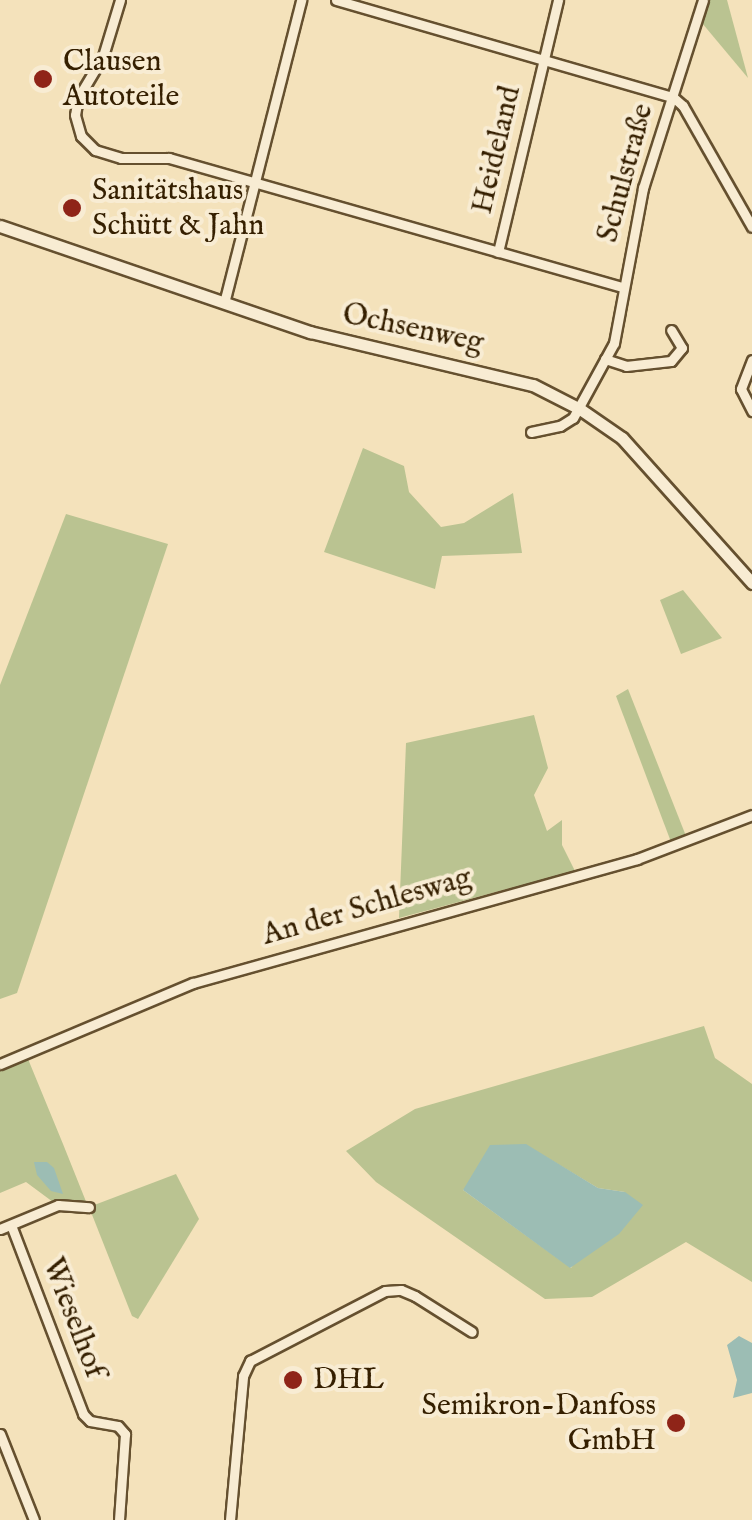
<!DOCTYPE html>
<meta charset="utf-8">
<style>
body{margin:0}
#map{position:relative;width:752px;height:1520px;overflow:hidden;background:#f4e2bb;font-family:"IM FELL English",serif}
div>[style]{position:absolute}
.green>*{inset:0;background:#bac391}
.water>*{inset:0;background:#9cbdb4}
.roads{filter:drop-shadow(2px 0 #65502f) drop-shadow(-2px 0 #65502f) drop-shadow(0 2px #65502f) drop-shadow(0 -2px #65502f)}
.street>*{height:9px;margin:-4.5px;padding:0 4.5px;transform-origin:4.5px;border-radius:4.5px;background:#f8ecd3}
.secondary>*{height:11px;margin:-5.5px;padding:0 5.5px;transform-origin:5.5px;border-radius:5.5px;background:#f8ecd3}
.dots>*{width:28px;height:28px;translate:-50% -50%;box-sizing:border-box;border:5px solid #f8ecd3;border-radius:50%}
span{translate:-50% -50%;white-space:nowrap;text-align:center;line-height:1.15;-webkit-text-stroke:8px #f8ecd3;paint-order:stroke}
.poi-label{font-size:30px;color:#351f00}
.left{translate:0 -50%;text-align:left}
.right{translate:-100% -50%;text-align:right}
.street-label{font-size:30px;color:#351f00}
</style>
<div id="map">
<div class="green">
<i style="clip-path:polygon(710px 0,727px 0,748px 78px,702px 23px)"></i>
<i style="clip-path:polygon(363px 448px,404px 466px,409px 492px,441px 527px,464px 523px,513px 493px,522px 553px,442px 556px,435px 589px,324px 552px)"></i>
<i style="clip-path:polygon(66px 514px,168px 544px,17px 993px,0 999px,0 685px)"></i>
<i style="clip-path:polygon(683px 590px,722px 638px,681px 654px,660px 600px)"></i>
<i style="clip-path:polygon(628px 689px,686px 836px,671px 842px,616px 696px)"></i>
<i style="clip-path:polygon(534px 715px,548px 768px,534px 795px,547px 831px,562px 820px,562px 845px,575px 871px,399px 918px,406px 743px)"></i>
<i style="clip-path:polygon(evenodd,704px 1026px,715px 1058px,752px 1084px,752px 1282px,686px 1242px,592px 1297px,545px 1299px,376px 1182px,346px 1151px,415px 1109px,704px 1026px,526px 1145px,598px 1188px,625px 1192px,571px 1268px,463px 1190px,526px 1145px)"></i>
<i style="clip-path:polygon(28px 1059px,63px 1144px,87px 1204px,53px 1202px,26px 1182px,0 1193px,0 1068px)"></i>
<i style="clip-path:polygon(176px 1174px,199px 1219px,138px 1319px,132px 1316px,89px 1207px)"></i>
</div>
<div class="water">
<i style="clip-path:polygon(526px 1144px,598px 1188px,625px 1192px,643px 1205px,619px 1234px,570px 1268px,463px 1190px,490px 1145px)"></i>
<i style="clip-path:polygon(34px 1162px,47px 1162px,54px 1168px,63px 1194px,51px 1191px,37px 1175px)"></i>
<i style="clip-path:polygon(739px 1336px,752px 1343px,752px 1393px,733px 1398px,737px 1380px,727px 1345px)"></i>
</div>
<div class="roads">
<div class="street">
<i style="left:120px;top:0;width:59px;rotate:106.9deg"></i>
<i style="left:103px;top:56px;width:49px;rotate:120.8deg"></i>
<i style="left:78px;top:98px;width:17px;rotate:100deg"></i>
<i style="left:75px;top:115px;width:22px;rotate:74deg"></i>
<i style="left:81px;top:136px;width:20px;rotate:45deg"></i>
<i style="left:95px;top:150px;width:27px;rotate:17deg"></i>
<i style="left:121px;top:158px;width:48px"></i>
<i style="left:169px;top:158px;width:472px;rotate:15.9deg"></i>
<i style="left:336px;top:0;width:351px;rotate:16.1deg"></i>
<i style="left:673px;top:97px;width:13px;rotate:42deg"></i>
<i style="left:683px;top:106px;width:139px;rotate:60.3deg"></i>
<i style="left:498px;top:252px;width:259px;rotate:-76.6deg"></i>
<i style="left:224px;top:303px;width:313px;rotate:-75.7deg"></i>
<i style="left:605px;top:359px;width:22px;rotate:18deg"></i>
<i style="left:626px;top:366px;width:45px;rotate:-6.3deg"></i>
<i style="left:671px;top:361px;width:17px;rotate:-50deg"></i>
<i style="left:682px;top:348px;width:21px;rotate:-121deg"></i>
<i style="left:752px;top:360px;width:31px;rotate:111deg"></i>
<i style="left:741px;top:389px;width:25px;rotate:63deg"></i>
<i style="left:531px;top:432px;width:30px;rotate:-12deg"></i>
<i style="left:560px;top:426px;width:15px;rotate:-32deg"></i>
<i style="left:573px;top:418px;width:85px;rotate:-61.3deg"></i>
<i style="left:614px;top:343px;width:158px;rotate:-79.4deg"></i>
<i style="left:643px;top:188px;width:197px;rotate:-72.3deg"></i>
<i style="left:0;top:1064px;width:209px;rotate:-22.8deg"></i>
<i style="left:193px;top:983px;width:461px;rotate:-15.6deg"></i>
<i style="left:637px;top:859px;width:123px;rotate:-20.9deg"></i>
<i style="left:11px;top:1225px;width:202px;rotate:69.1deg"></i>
<i style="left:83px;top:1414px;width:10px;rotate:45deg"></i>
<i style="left:90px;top:1421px;width:28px;rotate:10deg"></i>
<i style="left:118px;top:1426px;width:11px;rotate:49deg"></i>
<i style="left:125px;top:1434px;width:86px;rotate:94deg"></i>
<i style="left:0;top:1229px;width:63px;rotate:-22.5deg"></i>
<i style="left:58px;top:1205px;width:31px;rotate:4deg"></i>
<i style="left:0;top:1434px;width:92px;rotate:68.4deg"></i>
<i style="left:230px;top:1520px;width:145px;rotate:-84.8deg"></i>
<i style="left:243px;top:1376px;width:17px;rotate:-65deg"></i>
<i style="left:250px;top:1361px;width:152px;rotate:-27.4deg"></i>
<i style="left:385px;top:1291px;width:16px;rotate:-4deg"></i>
<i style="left:401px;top:1290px;width:15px;rotate:23deg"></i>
<i style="left:415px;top:1296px;width:67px;rotate:32.3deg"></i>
</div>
<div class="secondary">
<i style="left:0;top:226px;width:328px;rotate:18.9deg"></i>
<i style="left:310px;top:332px;width:229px;rotate:13.4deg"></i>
<i style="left:533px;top:385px;width:53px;rotate:27.1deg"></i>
<i style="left:580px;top:409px;width:51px;rotate:34.6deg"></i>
<i style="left:622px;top:438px;width:195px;rotate:48.1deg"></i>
</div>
</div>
<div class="dots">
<i style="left:43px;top:79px;background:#8f2418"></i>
<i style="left:72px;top:208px;background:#8f2418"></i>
<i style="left:293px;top:1380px;background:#8f2418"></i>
<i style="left:676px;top:1423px;background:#8f2418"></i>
</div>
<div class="poi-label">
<span class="left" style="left:63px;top:79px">Clausen<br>Autoteile</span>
<span class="left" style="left:92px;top:208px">Sanitätshaus<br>Schütt &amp; Jahn</span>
<span class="left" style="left:313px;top:1380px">DHL</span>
<span class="right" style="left:656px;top:1423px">Semikron-Danfoss<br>GmbH</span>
</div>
<div class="street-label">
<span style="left:497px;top:150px;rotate:-77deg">Heideland</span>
<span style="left:626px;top:173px;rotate:-75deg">Schulstraße</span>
<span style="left:413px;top:329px;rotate:12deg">Ochsenweg</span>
<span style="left:367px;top:907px;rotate:-16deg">An der Schleswag</span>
<span style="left:73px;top:1318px;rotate:69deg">Wieselhof</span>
</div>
</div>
